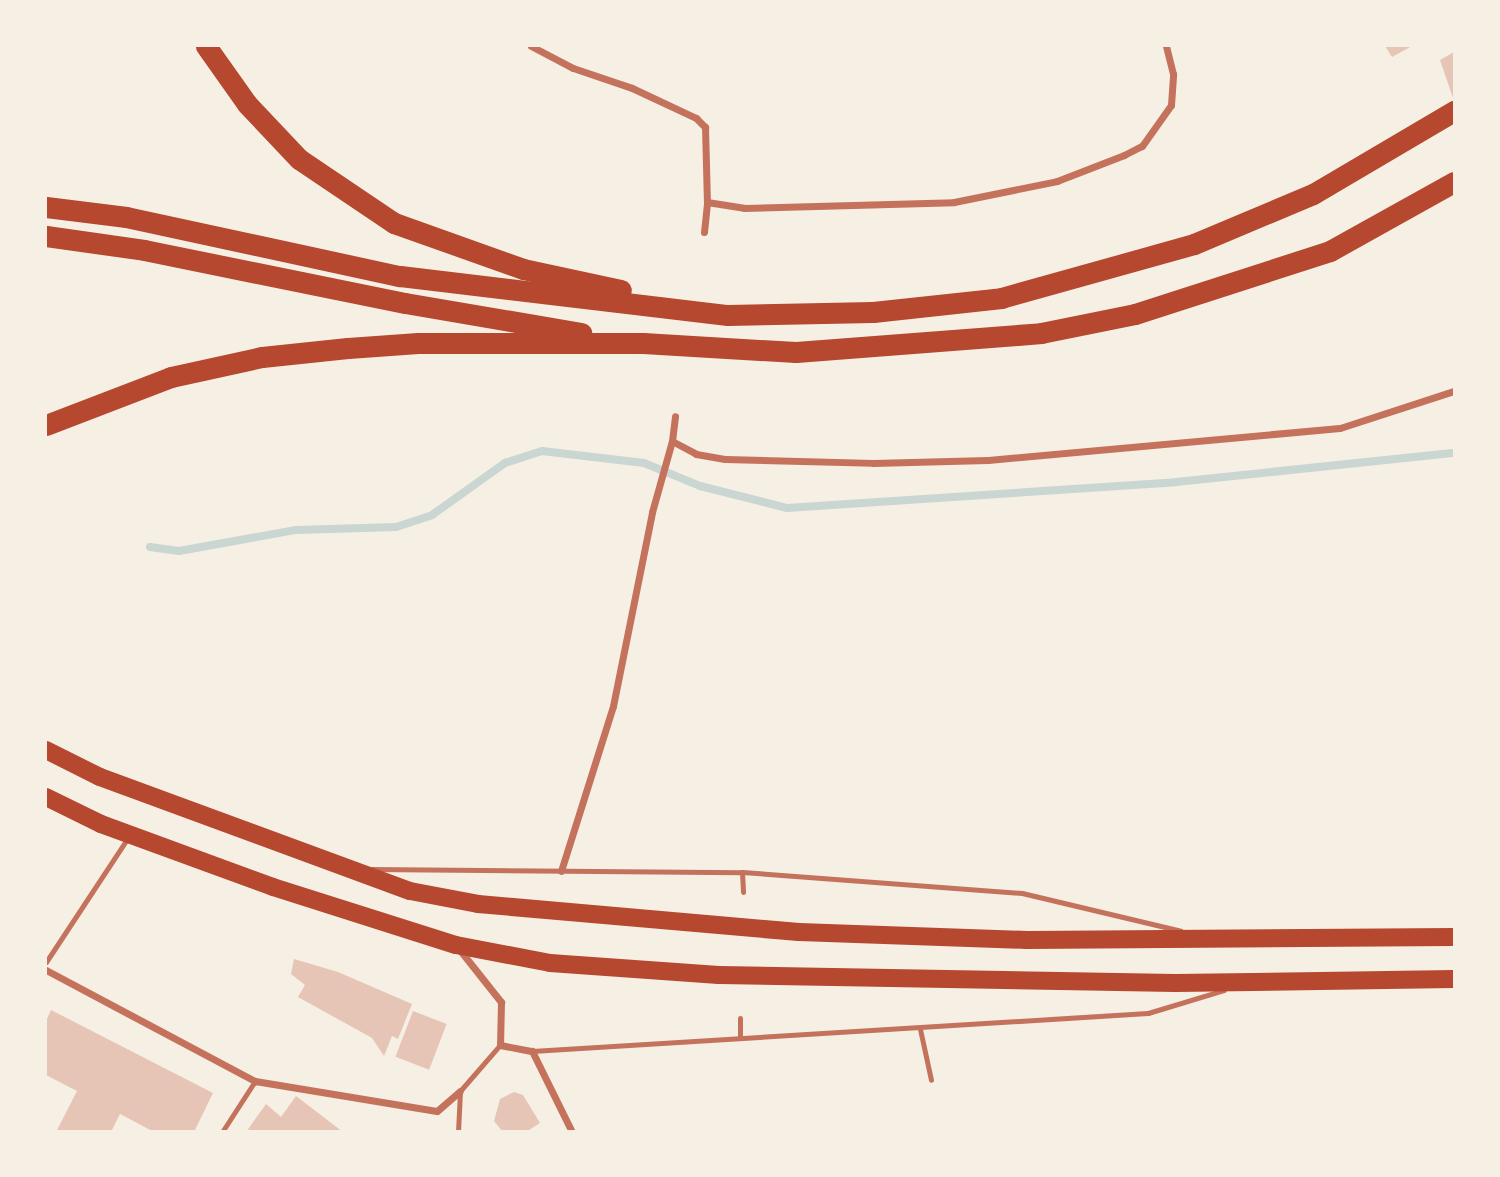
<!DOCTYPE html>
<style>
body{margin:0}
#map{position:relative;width:1500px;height:1177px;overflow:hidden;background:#f6efe4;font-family:"Alegreya Sans",sans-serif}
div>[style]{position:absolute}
.stream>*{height:8px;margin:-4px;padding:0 4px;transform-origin:4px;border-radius:4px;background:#c9d6d2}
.building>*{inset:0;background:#e6c5b7;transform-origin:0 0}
.service>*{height:5px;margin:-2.5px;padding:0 2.5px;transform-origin:2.5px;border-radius:2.5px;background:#c5725c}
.minor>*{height:7px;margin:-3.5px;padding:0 3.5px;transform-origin:3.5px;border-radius:3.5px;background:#c5725c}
.primary>*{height:18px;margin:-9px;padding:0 9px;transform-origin:9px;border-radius:9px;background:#b5482f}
.motorway>*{height:21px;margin:-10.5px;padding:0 10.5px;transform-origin:10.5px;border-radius:10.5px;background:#b5482f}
span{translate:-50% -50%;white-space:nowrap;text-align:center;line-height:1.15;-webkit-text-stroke:6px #f6efe4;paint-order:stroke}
.frame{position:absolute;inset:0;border:47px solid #f6efe4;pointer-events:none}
</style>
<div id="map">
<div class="stream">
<i style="left:150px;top:547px;width:29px;rotate:8deg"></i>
<i style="left:179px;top:551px;width:119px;rotate:-10.2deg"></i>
<i style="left:296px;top:530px;width:100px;rotate:-1.7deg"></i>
<i style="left:396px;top:527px;width:38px;rotate:-18deg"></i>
<i style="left:432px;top:515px;width:90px;rotate:-35.5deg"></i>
<i style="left:505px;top:463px;width:39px;rotate:-18deg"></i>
<i style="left:542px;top:451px;width:103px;rotate:6.7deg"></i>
<i style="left:644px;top:463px;width:61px;rotate:22.3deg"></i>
<i style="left:700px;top:486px;width:90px;rotate:14.2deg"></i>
<i style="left:787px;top:508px;width:390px;rotate:-3.8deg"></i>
<i style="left:1176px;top:482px;width:280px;rotate:-6deg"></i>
</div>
<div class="building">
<i style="clip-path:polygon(1385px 46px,1412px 46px,1392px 57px)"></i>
<i style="clip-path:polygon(1454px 52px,1454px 101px,1440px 60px)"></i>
<i style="clip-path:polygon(294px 959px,338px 972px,412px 1004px,398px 1039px,392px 1036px,384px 1056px,372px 1038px,298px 997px,305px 985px,291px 974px)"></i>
<i style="clip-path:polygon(51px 1010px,213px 1093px,194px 1132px,154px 1132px,120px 1114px,111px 1132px,56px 1132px,77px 1091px,46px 1075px,46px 1021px)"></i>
<i style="left:413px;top:1011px;width:36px;height:49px;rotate:21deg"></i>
<i style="clip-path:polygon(514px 1092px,523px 1095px,540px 1123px,526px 1132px,503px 1132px,494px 1121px,500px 1099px)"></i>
<i style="clip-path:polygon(296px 1096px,343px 1132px,246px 1132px,266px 1104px,281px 1117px)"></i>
</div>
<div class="service">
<i style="left:371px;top:869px;width:371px;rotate:0.5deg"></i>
<i style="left:742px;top:872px;width:281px;rotate:4.3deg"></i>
<i style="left:1022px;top:893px;width:163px;rotate:13.4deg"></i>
<i style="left:742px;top:872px;width:20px;rotate:87deg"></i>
<i style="left:46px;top:962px;width:151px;rotate:-56.6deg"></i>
<i style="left:740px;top:1018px;width:19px;rotate:90deg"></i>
<i style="left:920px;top:1029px;width:52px;rotate:77.8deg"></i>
<i style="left:532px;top:1051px;width:617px;rotate:-3.53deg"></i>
<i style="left:1148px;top:1013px;width:79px;rotate:-16.8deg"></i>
<i style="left:222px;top:1132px;width:61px;rotate:-57.1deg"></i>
<i style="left:458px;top:1132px;width:41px;rotate:-87.2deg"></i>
<i style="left:460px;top:1091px;width:61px;rotate:-49deg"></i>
</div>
<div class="minor">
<i style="left:531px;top:46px;width:47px;rotate:27.6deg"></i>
<i style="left:573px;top:68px;width:62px;rotate:18.7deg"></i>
<i style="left:632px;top:88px;width:71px;rotate:25.1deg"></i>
<i style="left:696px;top:118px;width:13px;rotate:45deg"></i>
<i style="left:705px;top:127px;width:75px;rotate:88.5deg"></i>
<i style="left:707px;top:202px;width:37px;rotate:9deg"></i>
<i style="left:744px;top:208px;width:210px;rotate:-1.6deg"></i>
<i style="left:954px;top:202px;width:105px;rotate:-11.5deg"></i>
<i style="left:1057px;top:181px;width:72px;rotate:-21.2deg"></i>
<i style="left:1124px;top:155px;width:20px;rotate:-27deg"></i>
<i style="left:1142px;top:146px;width:50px;rotate:-54.7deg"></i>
<i style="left:1171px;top:105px;width:31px;rotate:-86deg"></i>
<i style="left:1173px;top:74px;width:29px;rotate:-104deg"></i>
<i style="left:704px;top:232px;width:30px;rotate:-84deg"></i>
<i style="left:672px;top:441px;width:25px;rotate:-83deg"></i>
<i style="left:561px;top:871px;width:173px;rotate:-72.5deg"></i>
<i style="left:613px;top:706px;width:198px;rotate:-78.6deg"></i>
<i style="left:652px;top:512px;width:74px;rotate:-74.3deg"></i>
<i style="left:672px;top:441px;width:27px;rotate:28deg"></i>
<i style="left:696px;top:454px;width:29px;rotate:10deg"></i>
<i style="left:725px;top:459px;width:148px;rotate:1.5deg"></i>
<i style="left:873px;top:463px;width:115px;rotate:-1.5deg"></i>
<i style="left:988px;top:460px;width:353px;rotate:-5.2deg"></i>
<i style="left:1340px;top:428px;width:120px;rotate:-18deg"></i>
<i style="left:459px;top:949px;width:68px;rotate:51.6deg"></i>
<i style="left:501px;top:1002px;width:43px;rotate:91.3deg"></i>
<i style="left:500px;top:1045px;width:33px;rotate:11deg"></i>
<i style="left:532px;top:1051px;width:90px;rotate:63.7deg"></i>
<i style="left:46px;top:970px;width:237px;rotate:28deg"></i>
<i style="left:255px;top:1081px;width:184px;rotate:9.4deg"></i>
<i style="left:437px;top:1111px;width:30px;rotate:-41deg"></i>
</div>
<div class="primary">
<i style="left:46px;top:750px;width:60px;rotate:26.6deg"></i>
<i style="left:100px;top:777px;width:330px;rotate:20.2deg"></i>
<i style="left:410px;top:891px;width:69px;rotate:10.8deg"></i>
<i style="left:478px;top:904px;width:322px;rotate:5deg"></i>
<i style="left:799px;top:932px;width:228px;rotate:2deg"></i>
<i style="left:1027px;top:940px;width:427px;rotate:-0.4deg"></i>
<i style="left:46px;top:797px;width:61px;rotate:26.1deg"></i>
<i style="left:101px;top:824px;width:183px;rotate:20.1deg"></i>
<i style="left:273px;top:887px;width:192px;rotate:17.6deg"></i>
<i style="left:456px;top:945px;width:96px;rotate:10.8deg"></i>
<i style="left:550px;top:963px;width:169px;rotate:4.1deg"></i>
<i style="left:719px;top:975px;width:456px;rotate:1deg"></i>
<i style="left:1175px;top:983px;width:279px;rotate:-0.8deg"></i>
</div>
<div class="motorway">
<i style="left:206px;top:46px;width:71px;rotate:54.7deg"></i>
<i style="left:247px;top:104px;width:76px;rotate:46.6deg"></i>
<i style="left:299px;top:159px;width:115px;rotate:34deg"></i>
<i style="left:394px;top:223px;width:137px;rotate:19.6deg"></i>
<i style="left:523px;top:269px;width:100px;rotate:12.1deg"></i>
<i style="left:46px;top:207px;width:81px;rotate:7.1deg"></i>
<i style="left:126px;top:217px;width:280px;rotate:12.2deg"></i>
<i style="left:400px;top:276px;width:330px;rotate:6.8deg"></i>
<i style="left:728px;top:315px;width:145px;rotate:-1.2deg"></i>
<i style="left:873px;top:312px;width:129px;rotate:-6.2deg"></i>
<i style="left:1001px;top:298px;width:200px;rotate:-15.6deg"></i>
<i style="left:1194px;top:244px;width:129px;rotate:-22.8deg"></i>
<i style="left:1313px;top:194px;width:164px;rotate:-30.5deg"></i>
<i style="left:46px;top:236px;width:99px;rotate:8.1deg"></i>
<i style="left:144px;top:250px;width:266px;rotate:11.5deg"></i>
<i style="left:405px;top:303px;width:179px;rotate:9.7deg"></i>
<i style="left:46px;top:425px;width:134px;rotate:-21deg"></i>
<i style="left:171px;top:377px;width:93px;rotate:-12.4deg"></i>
<i style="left:262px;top:357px;width:86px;rotate:-6deg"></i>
<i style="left:348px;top:348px;width:70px;rotate:-4.1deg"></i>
<i style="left:418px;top:343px;width:225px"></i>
<i style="left:643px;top:343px;width:153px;rotate:3.4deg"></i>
<i style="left:796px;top:352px;width:246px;rotate:-4.4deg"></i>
<i style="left:1041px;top:333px;width:96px;rotate:-11.4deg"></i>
<i style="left:1135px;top:314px;width:205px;rotate:-17.9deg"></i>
<i style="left:1330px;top:251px;width:142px;rotate:-29.1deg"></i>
</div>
<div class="frame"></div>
</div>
